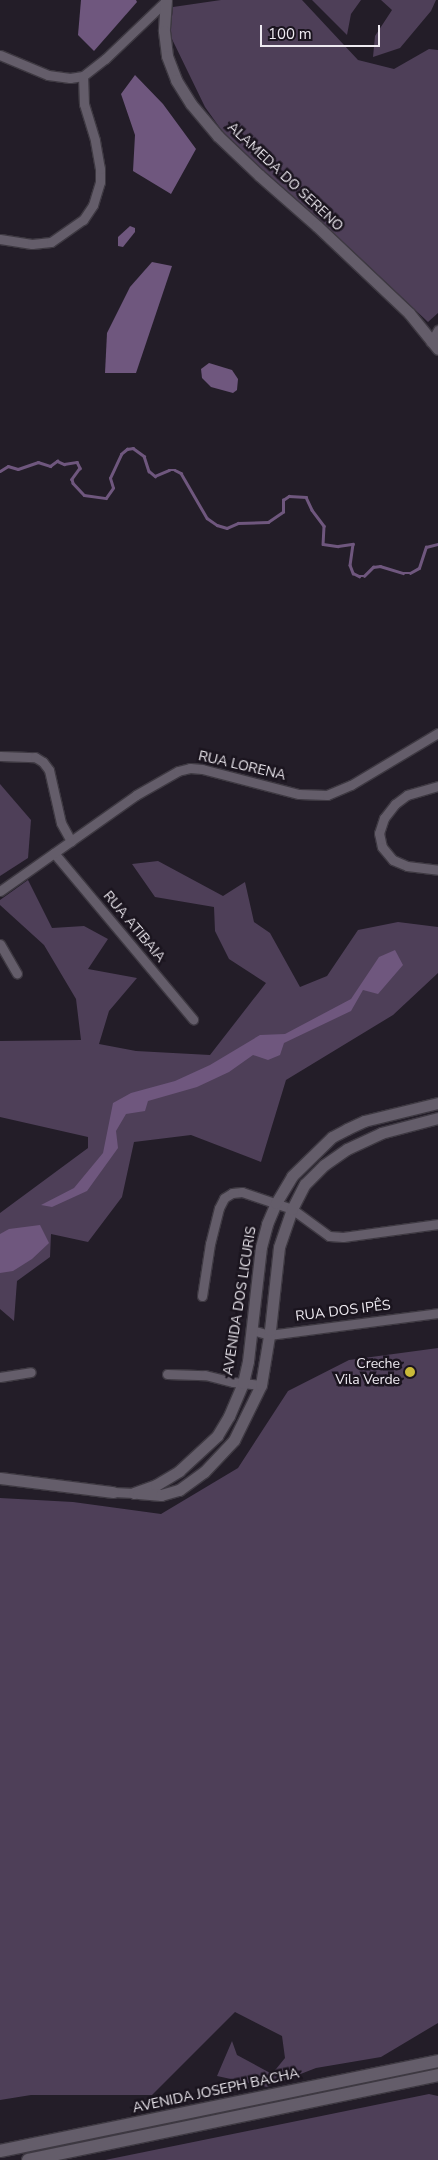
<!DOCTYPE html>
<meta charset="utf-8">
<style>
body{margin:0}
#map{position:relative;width:438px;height:2160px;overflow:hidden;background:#231d28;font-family:"Nunito Sans",sans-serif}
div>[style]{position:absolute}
.green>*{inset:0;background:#4e3f58}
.water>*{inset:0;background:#6f577e}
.stream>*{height:2.5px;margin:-1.25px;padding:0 1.25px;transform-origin:1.25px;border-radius:1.25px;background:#6f577e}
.roads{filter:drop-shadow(1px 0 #3e3942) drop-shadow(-1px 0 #3e3942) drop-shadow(0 1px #3e3942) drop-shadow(0 -1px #3e3942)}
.minor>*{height:9px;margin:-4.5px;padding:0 4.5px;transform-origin:4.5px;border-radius:4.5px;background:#645d6a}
.tertiary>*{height:11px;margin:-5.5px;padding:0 5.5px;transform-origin:5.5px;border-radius:5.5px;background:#645d6a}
.secondary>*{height:12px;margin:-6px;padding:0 6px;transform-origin:6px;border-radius:6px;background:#645d6a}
.dots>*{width:14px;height:14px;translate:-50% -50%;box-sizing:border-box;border:2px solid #1a141e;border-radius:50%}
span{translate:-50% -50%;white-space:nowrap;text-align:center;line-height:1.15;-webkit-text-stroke:5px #1a141e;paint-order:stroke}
.street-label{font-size:14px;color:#eeeaf1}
.poi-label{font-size:14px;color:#eeeaf1}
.right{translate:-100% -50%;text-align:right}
.scale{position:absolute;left:260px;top:25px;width:120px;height:22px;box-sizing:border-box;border:2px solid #eeeaf1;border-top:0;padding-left:6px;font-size:15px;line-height:18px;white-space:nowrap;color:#eeeaf1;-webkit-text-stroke:4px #1a141e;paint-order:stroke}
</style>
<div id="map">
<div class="green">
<i style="clip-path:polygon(221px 0,302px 0,358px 60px,394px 69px,429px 49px,438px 50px,438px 313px,428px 322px,355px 253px,230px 142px,205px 107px,170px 35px,173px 7px)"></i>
<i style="clip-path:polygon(312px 0,361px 0,351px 14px,347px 35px)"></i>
<i style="clip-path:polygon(381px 0,436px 0,431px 11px,400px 48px,373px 57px,375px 36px,392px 10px)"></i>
<i style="clip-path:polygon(0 784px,31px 820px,28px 858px,0 876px)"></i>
<i style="clip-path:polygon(158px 861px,223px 896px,245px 882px,254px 922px,270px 933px,300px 987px,327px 976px,358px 930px,398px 922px,438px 927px,438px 973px,393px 1015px,286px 1080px,261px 1162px,191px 1135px,134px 1142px,122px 1197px,88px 1242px,51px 1234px,50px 1257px,17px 1281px,14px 1321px,0 1309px,0 1213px,88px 1148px,88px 1137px,0 1117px,0 1041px,81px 1040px,76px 999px,44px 945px,0 905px,0 900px,28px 880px,52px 928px,84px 926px,108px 939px,88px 969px,137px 978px,109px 1011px,99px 1044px,136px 1051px,210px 1055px,266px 983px,229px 959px,215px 931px,214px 907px,155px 897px,132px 864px)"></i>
<i style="clip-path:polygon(438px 1348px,438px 2023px,381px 2057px,316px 2068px,267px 2087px,217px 2076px,232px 2041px,237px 2055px,272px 2074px,285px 2058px,282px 2036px,235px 2012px,152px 2095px,31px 2095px,0 2100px,0 1498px,73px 1502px,161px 1514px,238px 1468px,288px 1391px,349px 1360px)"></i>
<i style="clip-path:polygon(429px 2094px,438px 2096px,438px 2160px,105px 2160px)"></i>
</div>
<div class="water">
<i style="clip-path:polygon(81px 0,136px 0,137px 2px,94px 51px,78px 35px)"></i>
<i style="clip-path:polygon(135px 75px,163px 104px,196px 149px,171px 194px,133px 171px,135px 135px,121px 94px)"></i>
<i style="clip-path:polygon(130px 226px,135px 228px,135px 232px,123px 247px,118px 246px,118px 237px)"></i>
<i style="clip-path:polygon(152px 262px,172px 266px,136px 373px,105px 373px,107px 333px,130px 287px)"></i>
<i style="clip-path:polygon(209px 363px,232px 370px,238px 379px,237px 390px,233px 393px,211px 387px,202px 378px,201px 369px)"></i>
<i style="clip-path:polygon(395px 950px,403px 965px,378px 994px,363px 990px,351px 1011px,284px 1043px,280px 1055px,268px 1060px,253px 1055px,229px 1072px,197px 1087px,148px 1101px,145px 1111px,126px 1114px,116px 1131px,118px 1148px,87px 1191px,52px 1207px,41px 1205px,74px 1188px,103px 1153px,113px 1103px,131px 1093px,175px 1081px,210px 1065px,260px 1035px,285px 1034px,351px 999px,379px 957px)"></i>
<i style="clip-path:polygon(40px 1225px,49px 1243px,32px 1259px,13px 1271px,0 1273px,0 1234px,9px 1229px)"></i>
</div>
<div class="stream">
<i style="left:0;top:471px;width:9px;rotate:-32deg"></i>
<i style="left:8px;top:466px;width:10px;rotate:17deg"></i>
<i style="left:18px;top:469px;width:21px;rotate:-19deg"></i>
<i style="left:38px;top:462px;width:13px;rotate:18deg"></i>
<i style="left:50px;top:466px;width:9px;rotate:-36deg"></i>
<i style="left:57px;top:461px;width:8px;rotate:23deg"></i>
<i style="left:64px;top:464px;width:13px;rotate:-9deg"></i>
<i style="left:77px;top:462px;width:7px;rotate:63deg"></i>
<i style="left:80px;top:468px;width:14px;rotate:126deg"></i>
<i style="left:72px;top:479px;width:4px;rotate:76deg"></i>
<i style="left:73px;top:483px;width:16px;rotate:47deg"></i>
<i style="left:84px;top:495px;width:22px;rotate:8deg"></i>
<i style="left:106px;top:498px;width:12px;rotate:-55deg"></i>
<i style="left:113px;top:488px;width:10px;rotate:-107deg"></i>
<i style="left:110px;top:478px;width:26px;rotate:-65deg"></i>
<i style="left:121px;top:454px;width:8px;rotate:-40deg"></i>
<i style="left:127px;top:449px;width:6px;rotate:-9deg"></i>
<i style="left:133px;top:448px;width:14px;rotate:36deg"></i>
<i style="left:144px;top:456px;width:16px;rotate:72deg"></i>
<i style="left:149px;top:471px;width:8px;rotate:40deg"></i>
<i style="left:155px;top:476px;width:15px;rotate:-23deg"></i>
<i style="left:169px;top:470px;width:6px"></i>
<i style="left:175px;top:470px;width:7px;rotate:27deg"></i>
<i style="left:181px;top:473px;width:52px;rotate:60deg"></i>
<i style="left:207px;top:518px;width:12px;rotate:35deg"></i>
<i style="left:217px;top:525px;width:10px;rotate:17deg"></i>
<i style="left:227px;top:528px;width:12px;rotate:-24deg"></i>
<i style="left:238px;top:523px;width:30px;rotate:-2deg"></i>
<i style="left:268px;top:522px;width:18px;rotate:-34deg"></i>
<i style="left:283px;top:512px;width:12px;rotate:-90deg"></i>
<i style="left:283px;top:500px;width:7px;rotate:-34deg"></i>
<i style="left:289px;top:496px;width:17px;rotate:3deg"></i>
<i style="left:306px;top:497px;width:14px;rotate:65deg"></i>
<i style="left:312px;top:510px;width:20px;rotate:53deg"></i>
<i style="left:324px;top:526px;width:18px;rotate:93deg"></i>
<i style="left:323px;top:544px;width:15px;rotate:8deg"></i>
<i style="left:338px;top:546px;width:15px;rotate:-8deg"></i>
<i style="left:353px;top:544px;width:21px;rotate:98deg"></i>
<i style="left:350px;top:565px;width:9px;rotate:69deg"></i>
<i style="left:353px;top:573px;width:7px;rotate:27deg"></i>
<i style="left:359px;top:576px;width:5px"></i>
<i style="left:364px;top:576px;width:13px;rotate:-45deg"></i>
<i style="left:373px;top:567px;width:7px;rotate:-8deg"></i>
<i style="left:380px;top:566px;width:24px;rotate:17deg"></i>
<i style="left:403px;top:573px;width:7px"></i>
<i style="left:410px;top:573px;width:10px;rotate:-29deg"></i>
<i style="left:419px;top:568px;width:22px;rotate:-72deg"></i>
<i style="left:426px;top:547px;width:12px;rotate:-14deg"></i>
</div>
<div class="roads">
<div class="minor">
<i style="left:0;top:55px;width:52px;rotate:22.6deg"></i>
<i style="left:48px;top:75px;width:22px;rotate:8deg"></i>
<i style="left:70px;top:78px;width:13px;rotate:-9deg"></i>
<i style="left:83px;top:76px;width:28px;rotate:-38deg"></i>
<i style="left:105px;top:59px;width:84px;rotate:-43.6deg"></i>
<i style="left:0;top:239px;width:32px;rotate:9deg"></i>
<i style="left:32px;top:244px;width:19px;rotate:-6deg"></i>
<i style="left:51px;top:242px;width:39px;rotate:-35deg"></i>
<i style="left:83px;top:220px;width:18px;rotate:-56deg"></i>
<i style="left:93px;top:205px;width:24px;rotate:-73deg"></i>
<i style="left:100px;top:182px;width:13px;rotate:-90deg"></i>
<i style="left:100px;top:169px;width:29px;rotate:-100deg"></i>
<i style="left:95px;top:140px;width:38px;rotate:-107deg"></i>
<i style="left:84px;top:104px;width:28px;rotate:-92deg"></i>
<i style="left:431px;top:342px;width:14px;rotate:-60deg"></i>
<i style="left:0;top:756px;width:35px;rotate:2deg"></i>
<i style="left:35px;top:757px;width:9px;rotate:32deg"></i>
<i style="left:43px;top:762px;width:10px;rotate:53deg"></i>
<i style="left:49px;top:770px;width:54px;rotate:77.2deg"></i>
<i style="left:61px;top:823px;width:21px;rotate:61deg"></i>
<i style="left:438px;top:786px;width:32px;rotate:164deg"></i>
<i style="left:407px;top:795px;width:15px;rotate:143deg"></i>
<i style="left:395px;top:804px;width:18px;rotate:128deg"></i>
<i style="left:384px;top:818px;width:16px;rotate:108deg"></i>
<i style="left:379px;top:833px;width:14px;rotate:78deg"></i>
<i style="left:382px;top:847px;width:17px;rotate:50deg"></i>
<i style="left:393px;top:860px;width:15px;rotate:23deg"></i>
<i style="left:407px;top:866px;width:31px;rotate:7deg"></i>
<i style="left:54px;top:853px;width:217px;rotate:50.1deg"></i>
<i style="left:0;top:891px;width:166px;rotate:-35.2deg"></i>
<i style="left:136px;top:795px;width:48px;rotate:-29.7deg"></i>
<i style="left:178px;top:771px;width:12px;rotate:-14deg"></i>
<i style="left:190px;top:768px;width:12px;rotate:5deg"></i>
<i style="left:202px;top:769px;width:100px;rotate:14.5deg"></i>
<i style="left:299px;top:794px;width:28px;rotate:2deg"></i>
<i style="left:327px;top:795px;width:26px;rotate:-23deg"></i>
<i style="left:351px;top:785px;width:101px;rotate:-30.9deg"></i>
<i style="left:0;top:944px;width:34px;rotate:60deg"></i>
<i style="left:202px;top:1296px;width:53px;rotate:-81.3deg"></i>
<i style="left:210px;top:1244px;width:37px;rotate:-76deg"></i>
<i style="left:219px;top:1208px;width:11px;rotate:-63deg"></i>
<i style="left:224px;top:1198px;width:9px;rotate:-32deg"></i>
<i style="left:232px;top:1193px;width:10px;rotate:-6deg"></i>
<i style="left:242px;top:1192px;width:53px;rotate:18.8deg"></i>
<i style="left:292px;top:1209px;width:46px;rotate:36.1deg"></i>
<i style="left:329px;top:1236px;width:14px;rotate:4deg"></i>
<i style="left:343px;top:1237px;width:96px;rotate:-7.8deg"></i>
<i style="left:252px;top:1330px;width:18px;rotate:16deg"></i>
<i style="left:269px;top:1335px;width:170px;rotate:-7.4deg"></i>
<i style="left:167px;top:1374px;width:38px;rotate:2deg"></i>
<i style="left:205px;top:1375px;width:29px;rotate:14deg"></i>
<i style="left:233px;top:1382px;width:28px;rotate:6deg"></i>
<i style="left:0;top:1377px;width:31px;rotate:-9deg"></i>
<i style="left:113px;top:1492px;width:21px;rotate:3deg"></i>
</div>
<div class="tertiary">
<i style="left:166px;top:0;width:31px;rotate:94deg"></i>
<i style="left:164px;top:31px;width:25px;rotate:83deg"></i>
<i style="left:167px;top:56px;width:26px;rotate:69deg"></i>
<i style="left:176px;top:80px;width:28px;rotate:58deg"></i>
<i style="left:191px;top:104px;width:42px;rotate:49.8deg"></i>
<i style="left:218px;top:136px;width:57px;rotate:43.6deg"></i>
<i style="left:259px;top:175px;width:77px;rotate:41.3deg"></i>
<i style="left:317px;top:226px;width:127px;rotate:43.4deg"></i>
<i style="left:409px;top:313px;width:46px;rotate:51.1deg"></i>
<i style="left:0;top:1478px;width:114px;rotate:7.1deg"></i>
<i style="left:134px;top:1493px;width:23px;rotate:-20deg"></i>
<i style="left:156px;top:1485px;width:27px;rotate:-31deg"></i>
<i style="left:179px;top:1471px;width:52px;rotate:-42.6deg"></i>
<i style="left:217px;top:1436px;width:23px;rotate:-59deg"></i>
<i style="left:229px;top:1416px;width:36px;rotate:-67deg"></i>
<i style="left:243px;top:1383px;width:23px;rotate:-77deg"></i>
<i style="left:248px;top:1361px;width:115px;rotate:-83.5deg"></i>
<i style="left:261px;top:1247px;width:24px;rotate:-75deg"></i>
<i style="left:267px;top:1224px;width:23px;rotate:-67deg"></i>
<i style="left:276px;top:1203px;width:31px;rotate:-59deg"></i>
<i style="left:292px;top:1176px;width:56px;rotate:-44.3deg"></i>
<i style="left:332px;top:1137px;width:17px;rotate:-28deg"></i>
<i style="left:347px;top:1129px;width:19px;rotate:-25deg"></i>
<i style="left:364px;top:1121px;width:76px;rotate:-13.7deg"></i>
<i style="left:138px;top:1493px;width:23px;rotate:5deg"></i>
<i style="left:161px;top:1495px;width:19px;rotate:-16deg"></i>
<i style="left:179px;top:1490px;width:31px;rotate:-36deg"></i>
<i style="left:204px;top:1472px;width:44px;rotate:-46.8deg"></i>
<i style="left:234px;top:1440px;width:61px;rotate:-63.9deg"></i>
<i style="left:261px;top:1385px;width:56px;rotate:-80.7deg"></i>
<i style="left:270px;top:1330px;width:83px;rotate:-83.8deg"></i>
<i style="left:279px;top:1247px;width:40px;rotate:-71.1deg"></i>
<i style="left:292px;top:1209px;width:28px;rotate:-63deg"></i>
<i style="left:305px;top:1184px;width:27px;rotate:-45deg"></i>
<i style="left:324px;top:1165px;width:28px;rotate:-35deg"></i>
<i style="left:347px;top:1149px;width:38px;rotate:-25deg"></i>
<i style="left:381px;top:1133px;width:59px;rotate:-14.7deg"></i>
</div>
<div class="secondary">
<i style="left:0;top:2151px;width:447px;rotate:-11.6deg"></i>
<i style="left:28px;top:2160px;width:419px;rotate:-11.7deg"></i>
</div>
</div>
<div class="dots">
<i style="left:410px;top:1372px;background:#caba39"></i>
</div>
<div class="street-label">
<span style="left:285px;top:177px;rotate:43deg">ALAMEDA DO SERENO</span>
<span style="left:242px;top:766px;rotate:13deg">RUA LORENA</span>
<span style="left:134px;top:927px;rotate:50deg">RUA ATIBAIA</span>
<span style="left:240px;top:1301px;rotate:-81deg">AVENIDA DOS LICURIS</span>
<span style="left:343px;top:1311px;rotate:-7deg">RUA DOS IPÊS</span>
<span style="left:216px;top:2091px;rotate:-12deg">AVENIDA JOSEPH BACHA</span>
</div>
<div class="poi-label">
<span class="right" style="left:400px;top:1372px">Creche<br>Vila Verde</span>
</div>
<div class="scale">100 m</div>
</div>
